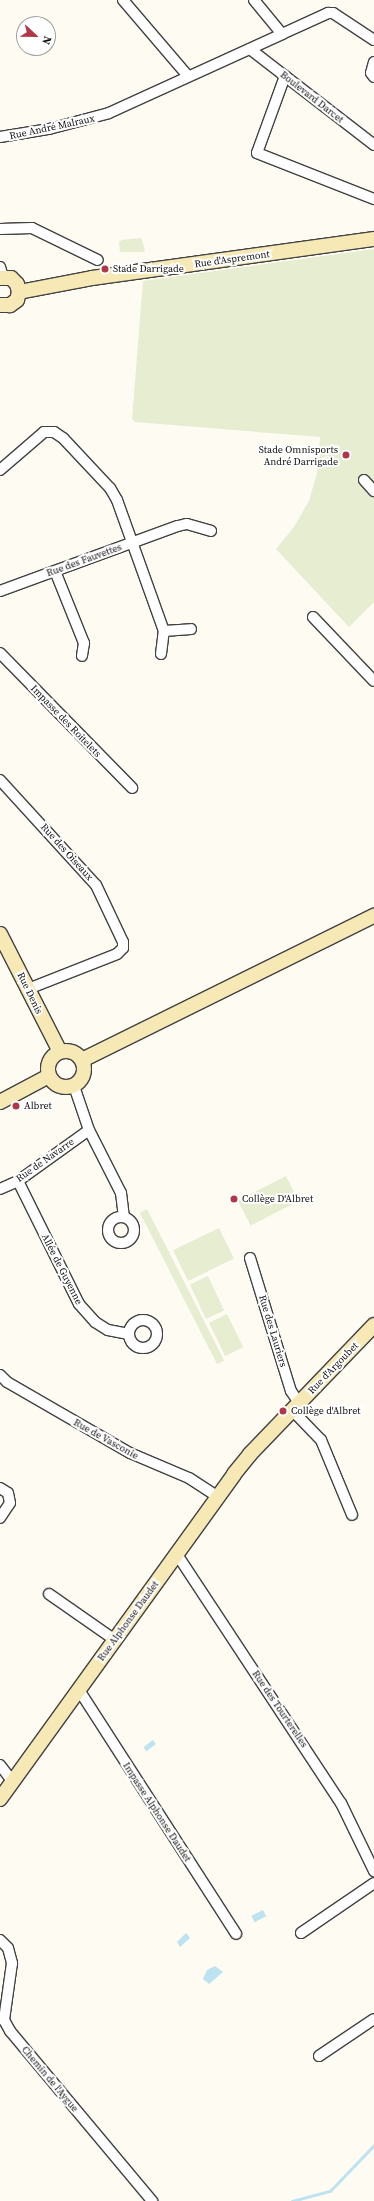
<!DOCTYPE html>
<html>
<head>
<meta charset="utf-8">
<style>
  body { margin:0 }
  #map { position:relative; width:374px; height:2201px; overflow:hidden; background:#fefbf3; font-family:"Source Serif 4",serif }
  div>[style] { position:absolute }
  .pitch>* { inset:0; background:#e6edd0; transform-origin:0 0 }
  .water>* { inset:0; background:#bde2f0; transform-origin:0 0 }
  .stream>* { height:3px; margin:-1.5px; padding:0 1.5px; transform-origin:1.5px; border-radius:1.5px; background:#bde2f0 }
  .roads { filter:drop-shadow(1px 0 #424242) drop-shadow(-1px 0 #424242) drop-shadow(0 1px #424242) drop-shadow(0 -1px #424242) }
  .street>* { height:10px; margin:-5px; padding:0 5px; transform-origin:5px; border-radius:5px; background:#fff }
  .street>.ring { margin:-5px; padding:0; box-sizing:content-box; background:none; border:10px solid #fff; border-radius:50% }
  .secondary>* { height:14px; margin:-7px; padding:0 7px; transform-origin:7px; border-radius:7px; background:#f7e9b5 }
  .secondary>.ring { margin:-7px; padding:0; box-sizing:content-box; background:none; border:14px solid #f7e9b5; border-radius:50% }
  .dots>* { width:11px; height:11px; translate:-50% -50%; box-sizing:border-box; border:2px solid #fff; border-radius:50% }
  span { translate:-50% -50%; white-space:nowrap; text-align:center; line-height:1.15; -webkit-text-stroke:4px #fff; paint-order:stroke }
  .street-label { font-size:10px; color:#0f0f0f }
  .poi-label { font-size:10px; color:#0f0f0f }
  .left { translate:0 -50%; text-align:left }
  .right { translate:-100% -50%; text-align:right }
  .north { position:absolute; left:16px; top:16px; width:40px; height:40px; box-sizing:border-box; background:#fff; border:1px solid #9f9f9f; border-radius:50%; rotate:112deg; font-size:11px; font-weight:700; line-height:16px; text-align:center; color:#0f0f0f }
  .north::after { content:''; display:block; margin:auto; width:14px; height:18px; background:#b13647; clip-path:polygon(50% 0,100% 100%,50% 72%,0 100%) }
</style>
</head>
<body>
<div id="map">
  <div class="pitch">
    <div style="clip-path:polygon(141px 238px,145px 250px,143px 252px,120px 252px,119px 242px,122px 240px)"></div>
    <div style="clip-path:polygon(374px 249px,374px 602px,349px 627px,276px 549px,294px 527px,309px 501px,317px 473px,320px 437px,135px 422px,132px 419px,143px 281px)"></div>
    <div style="left:286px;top:1176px;width:28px;height:54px;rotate:63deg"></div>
    <div style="left:147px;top:1209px;width:170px;height:8px;rotate:63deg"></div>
    <div style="left:219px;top:1228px;width:34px;height:51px;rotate:64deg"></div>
    <div style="left:208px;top:1276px;width:38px;height:20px;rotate:65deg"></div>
    <div style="left:227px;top:1314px;width:37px;height:20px;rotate:64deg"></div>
  </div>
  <div class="water">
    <div style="left:153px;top:1740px;width:5px;height:12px;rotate:53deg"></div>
    <div style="left:263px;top:1910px;width:7px;height:13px;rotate:63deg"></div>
    <div style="clip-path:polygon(186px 1933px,190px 1938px,180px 1947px,177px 1942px)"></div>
    <div style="clip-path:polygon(215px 1966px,223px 1972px,209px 1984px,203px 1979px,207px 1970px)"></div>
  </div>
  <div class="stream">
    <div style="left:292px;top:2201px;width:39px;rotate:-15deg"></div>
    <div style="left:330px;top:2191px;width:64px;rotate:-46.3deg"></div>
  </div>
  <div class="roads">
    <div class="street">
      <div style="left:123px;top:0;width:100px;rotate:49.5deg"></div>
      <div style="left:254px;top:0;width:44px;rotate:50.5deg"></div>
      <div style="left:282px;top:34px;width:51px;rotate:-24.5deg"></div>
      <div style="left:328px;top:13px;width:5px"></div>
      <div style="left:333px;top:13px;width:49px;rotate:33.4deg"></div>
      <div style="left:250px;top:49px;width:157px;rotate:37.7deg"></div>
      <div style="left:374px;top:62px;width:11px;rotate:105deg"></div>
      <div style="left:371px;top:73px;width:5px;rotate:53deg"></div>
      <div style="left:285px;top:76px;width:82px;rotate:110deg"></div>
      <div style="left:257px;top:153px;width:126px;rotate:21.5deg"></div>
      <div style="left:0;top:137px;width:50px;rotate:-9.3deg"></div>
      <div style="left:49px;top:129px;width:62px;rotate:-14.9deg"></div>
      <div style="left:109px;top:113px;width:190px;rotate:-24.5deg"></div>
      <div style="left:0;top:229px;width:32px;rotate:-2deg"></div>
      <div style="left:32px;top:228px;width:73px;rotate:25.9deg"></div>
      <div style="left:0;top:267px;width:10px;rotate:73deg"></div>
      <div style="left:0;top:470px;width:58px;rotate:-40.8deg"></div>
      <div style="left:44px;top:432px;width:10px"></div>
      <div style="left:54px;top:432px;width:11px;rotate:34deg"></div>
      <div style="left:63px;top:438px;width:69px;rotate:46.8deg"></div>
      <div style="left:110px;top:488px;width:14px;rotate:60deg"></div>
      <div style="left:117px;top:500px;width:139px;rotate:70.3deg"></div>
      <div style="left:164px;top:631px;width:27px;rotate:-4deg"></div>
      <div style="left:364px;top:480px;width:15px;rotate:48deg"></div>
      <div style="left:55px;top:571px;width:78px;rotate:68.1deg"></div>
      <div style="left:84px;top:643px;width:13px;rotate:99deg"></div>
      <div style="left:0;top:591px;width:189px;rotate:-20.1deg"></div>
      <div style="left:178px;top:526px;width:9px;rotate:-13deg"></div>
      <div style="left:187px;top:524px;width:25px;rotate:16deg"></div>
      <div style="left:313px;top:617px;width:88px;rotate:46.4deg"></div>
      <div style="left:0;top:653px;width:189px;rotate:45.6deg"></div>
      <div style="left:161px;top:654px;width:23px;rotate:-83deg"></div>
      <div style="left:0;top:780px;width:142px;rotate:47.6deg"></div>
      <div style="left:96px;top:885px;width:63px;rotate:64.7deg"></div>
      <div style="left:123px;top:942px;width:6px;rotate:90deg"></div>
      <div style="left:123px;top:948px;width:8px;rotate:135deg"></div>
      <div style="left:117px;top:954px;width:96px;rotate:158.5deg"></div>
      <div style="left:74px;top:1086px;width:46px;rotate:71.2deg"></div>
      <div style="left:89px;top:1130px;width:71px;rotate:63.1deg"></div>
      <div style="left:121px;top:1193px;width:23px;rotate:83deg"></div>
      <div style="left:18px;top:1181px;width:137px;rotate:63.6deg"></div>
      <div style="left:79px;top:1304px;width:24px;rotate:48deg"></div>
      <div style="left:95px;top:1322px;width:15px;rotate:32deg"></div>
      <div style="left:108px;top:1330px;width:21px;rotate:11deg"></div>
      <div style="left:0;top:1189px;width:20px;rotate:-24deg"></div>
      <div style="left:18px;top:1181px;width:87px;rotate:-35.7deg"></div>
      <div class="ring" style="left:108px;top:1217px;width:16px;height:16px"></div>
      <div style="left:250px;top:1258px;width:139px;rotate:72.9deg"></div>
      <div style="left:291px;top:1391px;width:14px;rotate:56deg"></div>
      <div class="ring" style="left:129px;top:1320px;width:18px;height:18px"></div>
      <div style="left:0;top:1375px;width:10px;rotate:45deg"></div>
      <div style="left:7px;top:1382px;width:142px;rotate:30deg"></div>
      <div style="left:130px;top:1453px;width:64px;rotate:23deg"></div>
      <div style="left:189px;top:1478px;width:33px;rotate:33deg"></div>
      <div style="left:292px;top:1410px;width:42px;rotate:46deg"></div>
      <div style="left:321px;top:1440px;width:81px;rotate:67.5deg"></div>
      <div style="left:0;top:1488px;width:9px;rotate:32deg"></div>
      <div style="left:8px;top:1493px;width:10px;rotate:79deg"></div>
      <div style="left:10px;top:1503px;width:18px;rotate:124deg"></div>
      <div style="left:176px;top:1553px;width:300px;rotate:56.6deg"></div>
      <div style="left:341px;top:1803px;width:76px;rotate:64.1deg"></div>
      <div style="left:49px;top:1594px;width:80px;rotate:34.9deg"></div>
      <div style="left:79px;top:1690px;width:290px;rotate:57.2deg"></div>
      <div style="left:0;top:1765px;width:21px;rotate:53deg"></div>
      <div style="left:301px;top:1933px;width:88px;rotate:-34.4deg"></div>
      <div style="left:0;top:1940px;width:11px;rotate:45deg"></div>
      <div style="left:8px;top:1948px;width:16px;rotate:75deg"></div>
      <div style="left:12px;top:1963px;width:58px;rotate:98deg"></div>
      <div style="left:4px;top:2020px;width:13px;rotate:61deg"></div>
      <div style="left:10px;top:2031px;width:222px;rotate:50.1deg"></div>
      <div style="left:319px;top:2056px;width:66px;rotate:-33.9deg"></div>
    </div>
    <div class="secondary">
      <div style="left:0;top:278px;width:11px"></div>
      <div style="left:11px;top:278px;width:8px;rotate:45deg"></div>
      <div style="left:17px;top:284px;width:8px;rotate:76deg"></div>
      <div style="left:19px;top:292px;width:8px;rotate:104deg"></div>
      <div style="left:17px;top:300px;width:9px;rotate:144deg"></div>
      <div style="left:10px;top:305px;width:10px;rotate:180deg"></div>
      <div style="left:19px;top:292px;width:74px;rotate:-10.9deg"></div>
      <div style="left:92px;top:278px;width:285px;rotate:-7.9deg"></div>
      <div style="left:0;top:934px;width:132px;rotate:63deg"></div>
      <div class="ring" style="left:48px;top:1051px;width:22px;height:22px"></div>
      <div style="left:82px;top:1060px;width:326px;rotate:-26.3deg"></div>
      <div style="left:0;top:1102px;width:55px;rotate:-28deg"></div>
      <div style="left:0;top:1799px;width:400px;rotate:-54.2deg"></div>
      <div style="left:234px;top:1474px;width:26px;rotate:-51deg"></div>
      <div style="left:250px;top:1454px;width:179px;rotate:-46.1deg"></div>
    </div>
  </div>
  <div class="dots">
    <div style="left:105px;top:269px;background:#b13647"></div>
    <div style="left:346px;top:455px;background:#b13647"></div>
    <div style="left:16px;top:1106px;background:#b13647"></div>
    <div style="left:234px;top:1199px;background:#b13647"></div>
    <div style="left:283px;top:1411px;background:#b13647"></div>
  </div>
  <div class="street-label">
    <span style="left:312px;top:97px;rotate:38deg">Boulevard Darcet</span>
    <span style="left:52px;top:127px;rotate:-12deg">Rue André Malraux</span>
    <span style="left:232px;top:259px;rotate:-8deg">Rue d'Aspremont</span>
    <span style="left:84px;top:560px;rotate:-20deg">Rue des Fauvettes</span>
    <span style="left:66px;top:721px;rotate:46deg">Impasse des Roitelets</span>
    <span style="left:67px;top:852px;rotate:48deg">Rue des Oiseaux</span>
    <span style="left:30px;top:993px;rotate:64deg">Rue Denis</span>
    <span style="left:45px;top:1160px;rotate:-35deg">Rue de Navarre</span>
    <span style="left:62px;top:1269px;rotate:63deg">Allée de Guyenne</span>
    <span style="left:273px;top:1331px;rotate:73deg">Rue des Lauriers</span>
    <span style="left:333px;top:1368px;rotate:-46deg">Rue d'Argoubet</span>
    <span style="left:106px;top:1439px;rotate:29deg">Rue de Vasconie</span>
    <span style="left:128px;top:1621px;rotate:-54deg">Rue Alphonse Daudet</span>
    <span style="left:280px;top:1709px;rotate:56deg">Rue des Tourterelles</span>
    <span style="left:157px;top:1812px;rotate:57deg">Impasse Alphonse Daudet</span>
    <span style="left:50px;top:2079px;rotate:50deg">Chemin de l'Aygue</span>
  </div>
  <div class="poi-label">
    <span class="left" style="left:113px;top:269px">Stade Darrigade</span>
    <span class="right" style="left:338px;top:455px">Stade Omnisports<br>André Darrigade</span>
    <span class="left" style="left:24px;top:1106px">Albret</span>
    <span class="left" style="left:242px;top:1199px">Collège D'Albret</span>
    <span class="left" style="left:291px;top:1411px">Collège d'Albret</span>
  </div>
  <div class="north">N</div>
</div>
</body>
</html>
